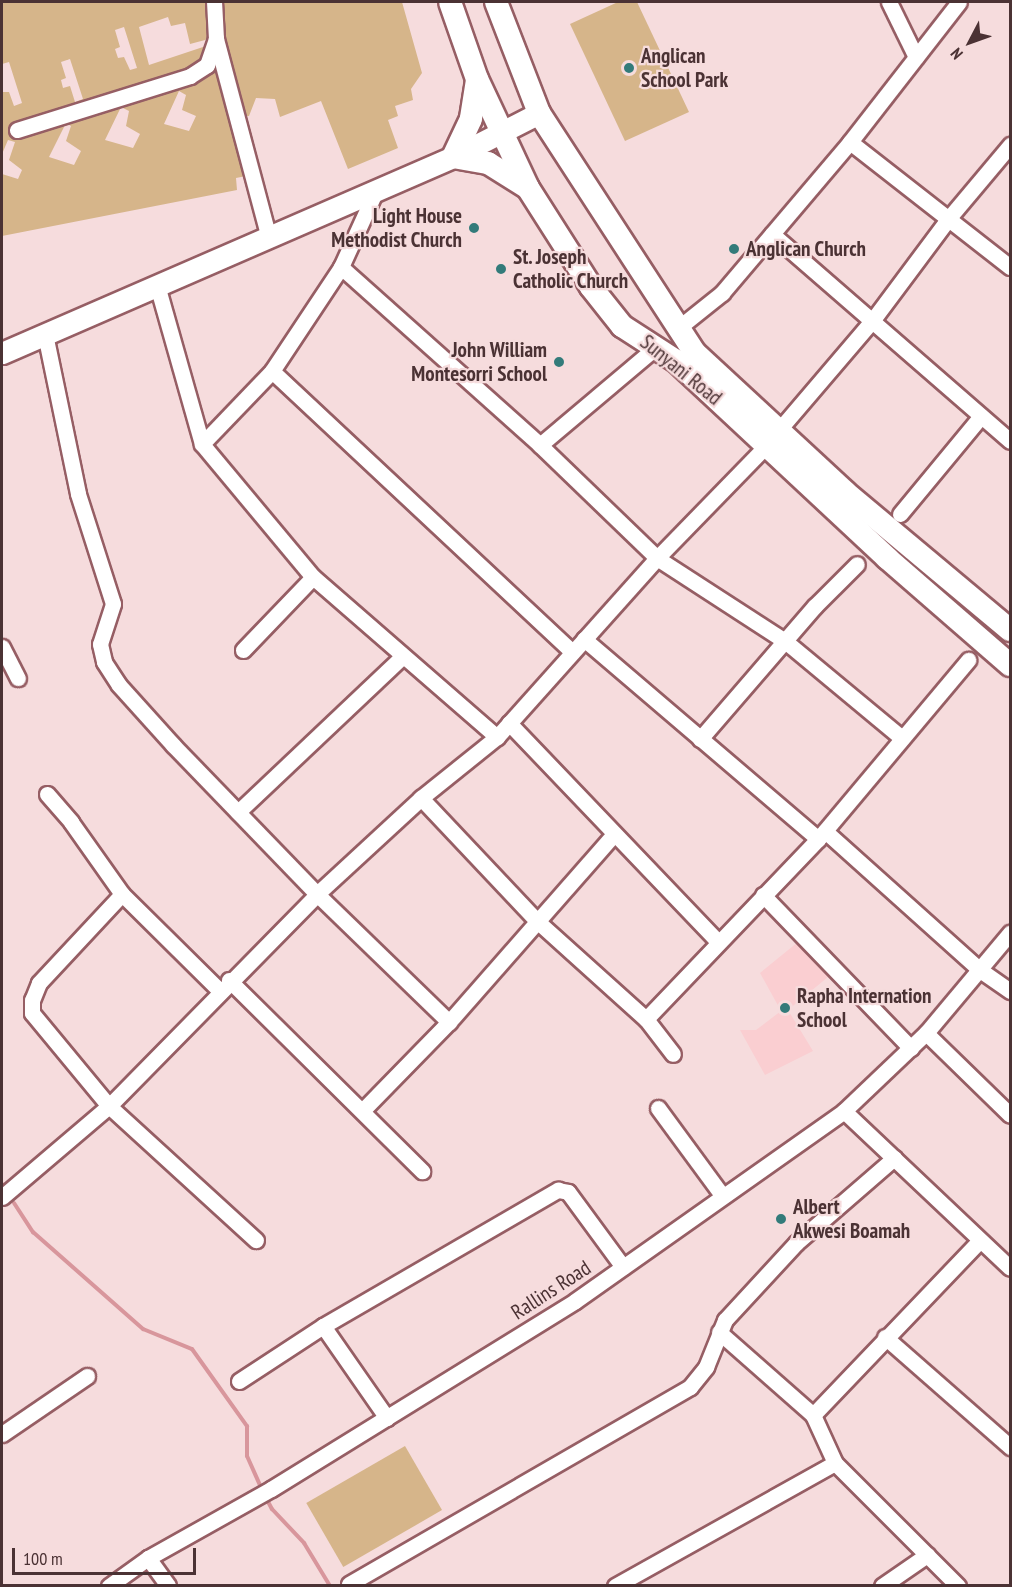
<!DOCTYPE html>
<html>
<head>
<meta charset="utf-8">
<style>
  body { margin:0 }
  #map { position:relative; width:1012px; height:1587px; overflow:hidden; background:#f6dcdd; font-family:"PT Sans Narrow",sans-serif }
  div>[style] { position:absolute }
  .built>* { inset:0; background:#faced1 }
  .green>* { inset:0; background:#d6b58a; transform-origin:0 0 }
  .stream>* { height:4px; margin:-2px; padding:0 2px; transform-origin:2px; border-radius:2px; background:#d8969c }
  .roads { filter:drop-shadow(2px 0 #965e64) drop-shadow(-2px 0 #965e64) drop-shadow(0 2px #965e64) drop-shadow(0 -2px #965e64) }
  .street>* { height:15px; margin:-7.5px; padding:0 7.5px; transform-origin:7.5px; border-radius:7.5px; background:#fff }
  .secondary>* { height:21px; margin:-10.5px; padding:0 10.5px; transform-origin:10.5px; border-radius:10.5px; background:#fff }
  .primary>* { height:22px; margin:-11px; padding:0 11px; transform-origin:11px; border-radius:11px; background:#fff }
  .dots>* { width:16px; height:16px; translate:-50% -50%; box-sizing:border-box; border:3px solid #f6dcdd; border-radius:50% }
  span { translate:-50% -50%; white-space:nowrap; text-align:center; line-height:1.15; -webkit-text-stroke:4.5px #f6dcdd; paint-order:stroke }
  .poi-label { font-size:21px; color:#4b3234; font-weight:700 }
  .left { translate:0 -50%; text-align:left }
  .right { translate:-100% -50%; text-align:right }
  .street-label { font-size:21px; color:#4b3234 }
  .frame { position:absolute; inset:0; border:3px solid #4b3234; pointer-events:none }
  .north { position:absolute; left:940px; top:12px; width:60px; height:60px; -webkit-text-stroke:4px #f6dcdd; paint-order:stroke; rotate:229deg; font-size:16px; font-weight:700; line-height:24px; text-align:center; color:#4b3234 }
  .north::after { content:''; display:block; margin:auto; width:21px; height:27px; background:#4b3234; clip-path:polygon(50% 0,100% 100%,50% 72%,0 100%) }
  .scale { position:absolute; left:12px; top:1548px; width:184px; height:27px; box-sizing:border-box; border:3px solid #4b3234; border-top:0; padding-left:8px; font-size:18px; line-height:21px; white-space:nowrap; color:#4b3234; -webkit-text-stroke:4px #f6dcdd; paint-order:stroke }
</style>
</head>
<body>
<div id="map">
  <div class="built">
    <div style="clip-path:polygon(798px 942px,828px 977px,788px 1010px,813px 1051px,765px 1075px,740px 1030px,756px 1030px,781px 1011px,760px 973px)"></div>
  </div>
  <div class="green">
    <div style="clip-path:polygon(evenodd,2px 2px,207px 2px,209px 37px,205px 40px,190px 44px,185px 23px,171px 26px,168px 17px,139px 27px,149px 65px,206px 46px,217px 55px,246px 176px,236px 178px,237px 190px,2px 236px,2px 174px,18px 179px,22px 170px,9px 160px,15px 142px,8px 140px,2px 154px,2px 92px,9px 92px,14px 106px,22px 103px,9px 62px,2px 64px,2px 2px,124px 27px,137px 68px,130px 70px,124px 57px,118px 58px,115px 49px,120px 47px,115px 30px,124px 27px,2px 2px,70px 59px,83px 99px,75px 102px,70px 86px,63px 88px,61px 80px,66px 78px,61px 62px,70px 59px,2px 2px,179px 91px,186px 95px,182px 110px,196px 116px,189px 131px,164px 124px,179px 91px,2px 2px,121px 107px,129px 111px,126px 126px,140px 134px,133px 148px,105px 140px,121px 107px,2px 2px,66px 123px,71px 126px,66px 141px,81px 151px,74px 165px,49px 157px,66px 123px)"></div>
    <div style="clip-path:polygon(220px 2px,402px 2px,422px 73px,411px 89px,413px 100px,395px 106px,398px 116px,388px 120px,398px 148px,348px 169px,321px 101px,280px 117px,275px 99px,256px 98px,249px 116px,239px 117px)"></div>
    <div style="clip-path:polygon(618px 2px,637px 2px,689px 112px,625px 141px,570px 24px)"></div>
    <div style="left:405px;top:1446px;width:74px;height:114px;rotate:60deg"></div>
  </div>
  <div class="stream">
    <div style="left:2px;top:1184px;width:1px;rotate:90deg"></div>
    <div style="left:14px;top:1203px;width:35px;rotate:57deg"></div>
    <div style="left:33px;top:1232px;width:147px;rotate:41.4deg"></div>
    <div style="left:143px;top:1329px;width:53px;rotate:22.2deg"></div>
    <div style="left:192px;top:1349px;width:95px;rotate:54.5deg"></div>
    <div style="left:247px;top:1426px;width:30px;rotate:90deg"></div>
    <div style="left:247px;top:1456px;width:36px;rotate:66deg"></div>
    <div style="left:265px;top:1496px;width:15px;rotate:62deg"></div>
    <div style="left:272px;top:1509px;width:47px;rotate:46.7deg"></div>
    <div style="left:304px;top:1543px;width:50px;rotate:58.8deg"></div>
  </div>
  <div class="roads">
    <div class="street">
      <div style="left:889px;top:2px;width:61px;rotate:63.9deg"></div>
      <div style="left:216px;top:39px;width:206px;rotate:75.1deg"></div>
      <div style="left:17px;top:130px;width:181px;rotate:-17.3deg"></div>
      <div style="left:190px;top:76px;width:20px;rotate:-33deg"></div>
      <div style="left:207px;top:65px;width:28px;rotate:-71deg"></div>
      <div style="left:216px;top:39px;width:37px;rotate:-93deg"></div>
      <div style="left:850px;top:142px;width:203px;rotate:38deg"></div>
      <div style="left:772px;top:234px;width:315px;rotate:41deg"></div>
      <div style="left:341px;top:267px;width:267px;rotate:41.8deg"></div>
      <div style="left:540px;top:445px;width:163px;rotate:44deg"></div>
      <div style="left:657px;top:558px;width:153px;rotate:33deg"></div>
      <div style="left:785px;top:641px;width:152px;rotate:39.7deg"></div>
      <div style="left:157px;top:285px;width:165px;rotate:74.2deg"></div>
      <div style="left:202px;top:444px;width:173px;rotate:50.2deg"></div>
      <div style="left:313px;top:577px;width:244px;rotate:41deg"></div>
      <div style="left:677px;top:329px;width:58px;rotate:-38.7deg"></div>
      <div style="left:722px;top:293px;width:198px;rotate:-49.7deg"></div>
      <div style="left:850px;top:142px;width:177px;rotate:-52.1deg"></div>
      <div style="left:45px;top:334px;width:163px;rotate:78.3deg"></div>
      <div style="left:78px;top:494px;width:115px;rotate:72.3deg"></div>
      <div style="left:113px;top:604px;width:42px;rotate:108deg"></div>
      <div style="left:100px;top:644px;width:18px;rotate:77deg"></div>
      <div style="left:104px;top:662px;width:27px;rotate:57deg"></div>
      <div style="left:119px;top:685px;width:81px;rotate:48deg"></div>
      <div style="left:173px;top:745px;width:207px;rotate:46deg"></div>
      <div style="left:317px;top:894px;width:184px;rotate:44.1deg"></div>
      <div style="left:272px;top:371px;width:411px;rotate:43.1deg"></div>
      <div style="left:778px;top:431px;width:145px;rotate:-49.5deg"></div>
      <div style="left:872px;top:321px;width:127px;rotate:-53.3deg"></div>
      <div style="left:948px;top:219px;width:97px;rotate:-50deg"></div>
      <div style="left:202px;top:444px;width:101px;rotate:-46.2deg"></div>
      <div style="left:272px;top:371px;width:125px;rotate:-56.4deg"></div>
      <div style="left:341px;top:267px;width:87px;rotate:-65.5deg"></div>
      <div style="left:540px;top:445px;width:153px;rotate:-40.2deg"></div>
      <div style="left:900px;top:514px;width:127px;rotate:-50.4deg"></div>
      <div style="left:584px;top:639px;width:308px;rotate:40.5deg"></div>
      <div style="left:2px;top:647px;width:35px;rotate:63deg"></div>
      <div style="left:243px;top:650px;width:101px;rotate:-46.2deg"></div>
      <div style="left:509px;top:723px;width:301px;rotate:46.3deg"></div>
      <div style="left:700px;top:739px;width:176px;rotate:-49.2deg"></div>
      <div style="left:815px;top:606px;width:59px;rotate:-45deg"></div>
      <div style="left:47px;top:794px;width:37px;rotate:49deg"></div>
      <div style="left:71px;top:822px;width:88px;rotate:54.7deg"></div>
      <div style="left:122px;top:894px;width:136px;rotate:44.7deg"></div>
      <div style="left:421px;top:798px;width:169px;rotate:46.7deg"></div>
      <div style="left:537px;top:921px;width:147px;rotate:42deg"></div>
      <div style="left:646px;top:1019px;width:44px;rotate:52.4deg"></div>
      <div style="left:238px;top:812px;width:226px;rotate:-43.4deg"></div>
      <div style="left:825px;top:831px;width:208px;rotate:41.9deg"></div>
      <div style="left:980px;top:970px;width:37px;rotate:35deg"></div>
      <div style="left:122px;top:894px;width:122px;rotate:133deg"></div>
      <div style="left:39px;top:983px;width:18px;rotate:112deg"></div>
      <div style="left:32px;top:1000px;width:13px;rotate:90deg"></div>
      <div style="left:32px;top:1013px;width:121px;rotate:50.4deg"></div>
      <div style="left:109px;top:1106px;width:199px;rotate:42.4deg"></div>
      <div style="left:763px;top:895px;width:213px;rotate:46deg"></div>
      <div style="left:229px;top:980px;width:272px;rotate:44.7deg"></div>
      <div style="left:646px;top:1019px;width:249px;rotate:-46.3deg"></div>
      <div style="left:818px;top:839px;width:234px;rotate:-50deg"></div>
      <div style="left:926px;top:1033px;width:117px;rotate:44.3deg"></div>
      <div style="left:658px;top:1108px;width:108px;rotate:53.7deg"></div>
      <div style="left:362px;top:1111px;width:124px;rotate:-45.7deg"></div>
      <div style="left:449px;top:1022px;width:250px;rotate:-48.7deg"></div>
      <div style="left:844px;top:1111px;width:228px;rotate:43.4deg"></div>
      <div style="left:2px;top:1197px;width:140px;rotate:-40.4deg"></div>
      <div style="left:109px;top:1106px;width:297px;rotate:-45.5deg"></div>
      <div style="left:317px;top:894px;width:142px;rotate:-42.7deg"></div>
      <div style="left:421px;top:798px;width:97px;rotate:-38.8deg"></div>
      <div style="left:497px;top:737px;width:240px;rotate:-48.2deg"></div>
      <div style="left:657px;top:558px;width:159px;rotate:-45.8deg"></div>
      <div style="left:323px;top:1326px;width:112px;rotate:55.2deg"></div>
      <div style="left:719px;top:1332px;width:125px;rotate:41.4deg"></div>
      <div style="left:885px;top:1337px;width:167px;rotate:41.3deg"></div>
      <div style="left:239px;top:1381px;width:100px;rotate:-33.2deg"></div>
      <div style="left:323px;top:1326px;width:272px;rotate:-30.1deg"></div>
      <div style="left:558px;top:1190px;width:10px;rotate:11deg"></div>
      <div style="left:568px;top:1192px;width:93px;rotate:53.7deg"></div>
      <div style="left:2px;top:1434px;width:103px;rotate:-34.3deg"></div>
      <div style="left:148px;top:1558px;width:34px;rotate:54deg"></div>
      <div style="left:349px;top:1584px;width:394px;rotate:-30deg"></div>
      <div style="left:690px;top:1387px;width:26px;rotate:-51deg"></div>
      <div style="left:706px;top:1367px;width:51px;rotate:-68deg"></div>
      <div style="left:725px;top:1320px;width:105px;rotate:-47.3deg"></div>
      <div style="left:796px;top:1243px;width:130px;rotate:-40.9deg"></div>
      <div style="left:109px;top:1586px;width:48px;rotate:-35.7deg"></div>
      <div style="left:148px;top:1558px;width:141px;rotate:-29.3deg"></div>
      <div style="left:271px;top:1489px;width:357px;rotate:-31.7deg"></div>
      <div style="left:575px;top:1301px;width:329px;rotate:-35.2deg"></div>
      <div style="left:844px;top:1111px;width:113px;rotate:-43.6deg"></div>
      <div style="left:926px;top:1033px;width:131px;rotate:-50deg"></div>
      <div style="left:615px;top:1586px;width:252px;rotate:-29.2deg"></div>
      <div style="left:882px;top:1586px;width:55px;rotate:-34.6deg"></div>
      <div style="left:958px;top:1586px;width:174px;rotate:-135deg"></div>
      <div style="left:835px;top:1463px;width:53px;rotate:-114.6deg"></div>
      <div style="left:813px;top:1415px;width:240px;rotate:-46.3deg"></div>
    </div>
    <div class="secondary">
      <div style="left:2px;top:353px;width:492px;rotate:-23.5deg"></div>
      <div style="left:453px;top:157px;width:97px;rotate:-27.1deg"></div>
    </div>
    <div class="primary">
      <div style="left:450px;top:2px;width:82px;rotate:70.7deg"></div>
      <div style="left:477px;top:79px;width:120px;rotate:64.9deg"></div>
      <div style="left:528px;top:188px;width:117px;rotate:57.5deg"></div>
      <div style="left:591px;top:287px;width:50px;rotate:51.5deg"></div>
      <div style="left:622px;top:326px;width:64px;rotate:32.9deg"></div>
      <div style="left:676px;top:361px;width:289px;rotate:43deg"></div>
      <div style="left:887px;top:558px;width:163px;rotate:41deg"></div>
      <div style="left:496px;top:2px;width:119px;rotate:68.8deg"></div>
      <div style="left:539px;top:113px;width:285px;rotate:57deg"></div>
      <div style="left:694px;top:352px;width:206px;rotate:42.8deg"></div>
      <div style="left:845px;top:492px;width:215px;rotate:39.9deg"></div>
      <div style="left:477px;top:80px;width:39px;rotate:99deg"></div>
      <div style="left:471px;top:119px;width:42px;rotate:115.3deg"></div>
      <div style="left:453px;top:157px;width:36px;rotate:10deg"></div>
      <div style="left:488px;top:163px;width:47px;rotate:32deg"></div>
    </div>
  </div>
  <div class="dots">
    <div style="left:629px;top:68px;background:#337b7a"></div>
    <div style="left:474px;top:228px;background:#337b7a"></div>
    <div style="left:734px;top:249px;background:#337b7a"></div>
    <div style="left:501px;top:269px;background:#337b7a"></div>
    <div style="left:559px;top:362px;background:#337b7a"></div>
    <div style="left:785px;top:1008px;background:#337b7a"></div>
    <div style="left:781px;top:1219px;background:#337b7a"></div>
  </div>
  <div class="poi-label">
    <span class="left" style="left:641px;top:68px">Anglican<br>School Park</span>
    <span class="right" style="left:462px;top:228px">Light House<br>Methodist Church</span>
    <span class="left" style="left:746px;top:249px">Anglican Church</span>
    <span class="left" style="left:513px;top:269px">St. Joseph<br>Catholic Church</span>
    <span class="right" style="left:547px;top:362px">John William<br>Montesorri School</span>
    <span class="left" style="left:797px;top:1008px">Rapha Internation<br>School</span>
    <span class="left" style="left:793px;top:1219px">Albert<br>Akwesi Boamah</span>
  </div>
  <div class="street-label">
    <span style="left:681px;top:370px;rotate:39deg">Sunyani Road</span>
    <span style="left:551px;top:1290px;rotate:-33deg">Rallins Road</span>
  </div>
  <div class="frame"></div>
  <div class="north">N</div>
  <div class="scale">100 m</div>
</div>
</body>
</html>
